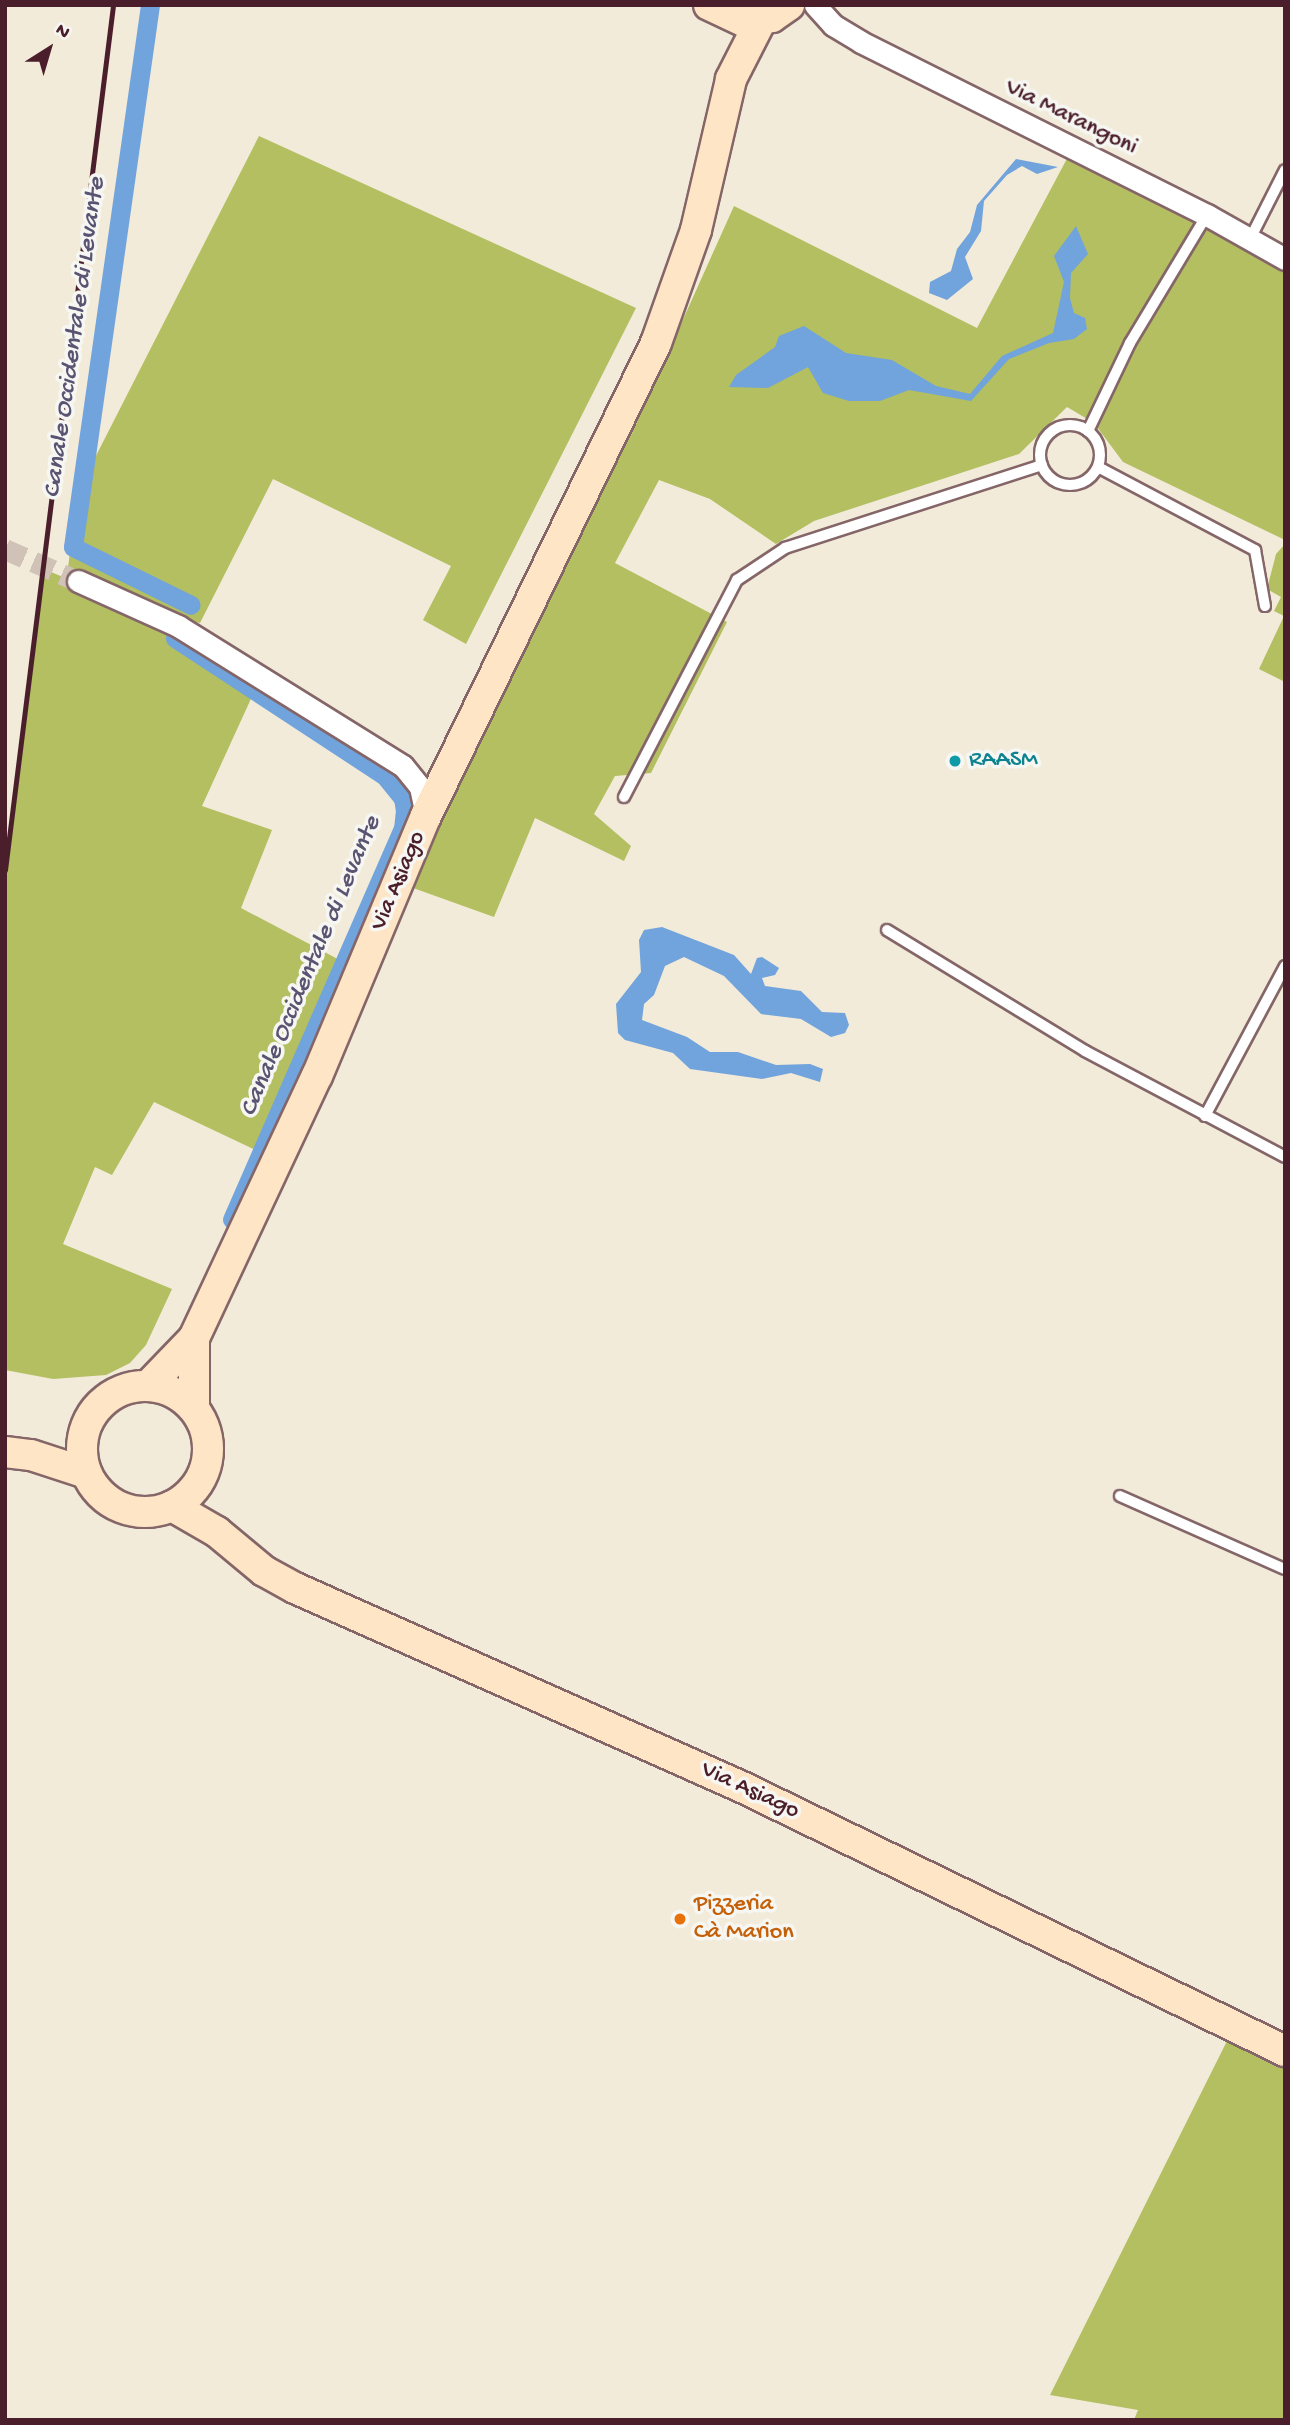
<!DOCTYPE html>
<html>
<head>
<meta charset="utf-8">
<style>
  body { margin:0 }
  #map { position:relative; width:1290px; height:2425px; overflow:hidden; background:#f2ebd9; font-family:"Gochi Hand",sans-serif }
  div>[style] { position:absolute }
  .green>* { inset:0; background:#b3bf61 }
  .water>* { inset:0; background:#71a3dc }
  .canal>* { height:19px; margin:-9.5px; padding:0 9.5px; transform-origin:9.5px; border-radius:9.5px; background:#71a3dc }
  .street-tunnel>* { height:21px; margin-top:-10.5px; transform-origin:0; background:repeating-linear-gradient(90deg,#d0c2b6 0 21px,transparent 0 31px) }
  .roads { filter:drop-shadow(2px 0 #856668) drop-shadow(-2px 0 #856668) drop-shadow(0 2px #856668) drop-shadow(0 -2px #856668) }
  .lane>* { height:10px; margin:-5px; padding:0 5px; transform-origin:5px; border-radius:5px; background:#fff }
  .lane>.ring { margin:-5px; padding:0; box-sizing:content-box; background:none; border:10px solid #fff; border-radius:50% }
  .street>* { height:21px; margin:-10.5px; padding:0 10.5px; transform-origin:10.5px; border-radius:10.5px; background:#fff }
  .secondary>* { height:30px; margin:-15px; padding:0 15px; transform-origin:15px; border-radius:15px; background:#fee5c5 }
  .secondary>.ring { margin:-15px; padding:0; box-sizing:content-box; background:none; border:30px solid #fee5c5; border-radius:50% }
  .rail>* { height:5px; margin:-2.5px; padding:0 2.5px; transform-origin:2.5px; border-radius:2.5px; background:#4a1f2b }
  .dots>* { width:19px; height:19px; translate:-50% -50%; box-sizing:border-box; border:4px solid #f6f6f2; border-radius:50% }
  span { translate:-50% -50%; white-space:nowrap; text-align:center; line-height:1.15; -webkit-text-stroke:7px #f6f6f2; paint-order:stroke }
  .street-label { font-size:24px; color:#4a1f2b }
  .culture-label { font-size:24px; color:#0d838f }
  .left { translate:0 -50%; text-align:left }
  .food-label { font-size:24px; color:#c56008 }
  .water-label { font-size:26px; color:#5a5472; font-style:italic }
  .frame { position:absolute; inset:0; border:7px solid #4a1f2b; pointer-events:none }
  .north { position:absolute; left:14px; top:14px; width:70px; height:70px; -webkit-text-stroke:5px #f6f6f2; paint-order:stroke; rotate:37deg; font-size:19px; font-weight:700; line-height:28px; text-align:center; color:#4a1f2b }
  .north::after { content:''; display:block; margin:auto; width:24px; height:32px; background:#4a1f2b; clip-path:polygon(50% 0,100% 100%,50% 72%,0 100%) }
</style>
</head>
<body>
<div id="map">
  <div class="green">
    <div style="clip-path:polygon(259px 136px,636px 308px,466px 644px,423px 620px,451px 566px,273px 479px,200px 623px,177px 618px,68px 568px,77px 493px)"></div>
    <div style="clip-path:polygon(1070px 153px,1235px 243px,1285px 261px,1285px 540px,1123px 462px,1094px 423px,1067px 407px,1019px 454px,814px 521px,776px 544px,710px 499px,659px 480px,615px 563px,727px 622px,651px 773px,615px 776px,594px 814px,631px 846px,624px 861px,535px 818px,494px 917px,402px 884px,504px 673px,632px 433px,734px 206px,977px 328px)"></div>
    <div style="clip-path:polygon(1285px 544px,1285px 682px,1259px 669px,1284px 616px,1274px 611px,1281px 597px,1267px 589px,1276px 554px)"></div>
    <div style="clip-path:polygon(44px 569px,117px 600px,260px 679px,202px 806px,272px 830px,241px 908px,351px 966px,270px 1157px,154px 1102px,112px 1175px,95px 1167px,63px 1244px,172px 1289px,146px 1345px,130px 1363px,106px 1375px,53px 1379px,5px 1370px,5px 883px)"></div>
    <div style="clip-path:polygon(1234px 2027px,1285px 2052px,1285px 2420px,1134px 2420px,1138px 2410px,1050px 2395px)"></div>
  </div>
  <div class="water">
    <div style="clip-path:polygon(1016px 159px,1058px 167px,1037px 174px,1022px 166px,1007px 175px,984px 201px,981px 231px,965px 257px,973px 279px,947px 300px,929px 293px,930px 282px,951px 271px,957px 249px,970px 232px,977px 205px)"></div>
    <div style="clip-path:polygon(1076px 226px,1088px 254px,1071px 273px,1070px 298px,1074px 313px,1085px 318px,1087px 329px,1074px 339px,1049px 343px,1009px 359px,971px 401px,909px 390px,880px 401px,849px 401px,823px 393px,808px 367px,768px 388px,729px 387px,736px 375px,775px 347px,779px 336px,804px 326px,846px 353px,892px 360px,936px 386px,970px 394px,1002px 356px,1053px 333px,1064px 282px,1054px 256px)"></div>
    <div style="clip-path:polygon(662px 927px,734px 955px,751px 974px,757px 958px,762px 957px,779px 968px,775px 975px,762px 978px,765px 986px,801px 991px,822px 1012px,845px 1013px,849px 1025px,845px 1033px,831px 1037px,801px 1019px,761px 1014px,724px 976px,684px 957px,665px 966px,654px 995px,644px 1004px,642px 1020px,687px 1037px,710px 1052px,738px 1052px,776px 1065px,810px 1064px,823px 1069px,820px 1082px,791px 1073px,762px 1079px,690px 1069px,673px 1053px,625px 1040px,618px 1033px,616px 1004px,641px 972px,639px 940px,644px 930px)"></div>
  </div>
  <div class="canal">
    <div style="left:150px;top:5px;width:547px;rotate:98.09deg"></div>
    <div style="left:73px;top:547px;width:131px;rotate:26.2deg"></div>
    <div style="left:175px;top:638px;width:251px;rotate:33.3deg"></div>
    <div style="left:385px;top:776px;width:28px;rotate:51deg"></div>
    <div style="left:403px;top:798px;width:12px;rotate:81deg"></div>
    <div style="left:405px;top:810px;width:18px;rotate:96deg"></div>
    <div style="left:403px;top:828px;width:427px;rotate:113.6deg"></div>
  </div>
  <div class="street-tunnel">
    <div style="left:5px;top:549px;width:80px;rotate:23.7deg"></div>
  </div>
  <div class="roads">
    <div class="lane">
      <div style="left:1250px;top:239px;width:77px;rotate:-63.1deg"></div>
      <div class="ring" style="left:1040px;top:425px;width:50px;height:50px"></div>
      <div style="left:1088px;top:431px;width:98px;rotate:-64.5deg"></div>
      <div style="left:1130px;top:343px;width:149px;rotate:-59deg"></div>
      <div style="left:1098px;top:467px;width:178px;rotate:27.9deg"></div>
      <div style="left:1255px;top:550px;width:57px;rotate:79.9deg"></div>
      <div style="left:624px;top:797px;width:245px;rotate:-62.5deg"></div>
      <div style="left:737px;top:580px;width:58px;rotate:-33.7deg"></div>
      <div style="left:785px;top:548px;width:270px;rotate:-17.9deg"></div>
      <div style="left:887px;top:930px;width:232px;rotate:31.4deg"></div>
      <div style="left:1085px;top:1051px;width:226px;rotate:27.9deg"></div>
      <div style="left:1205px;top:1116px;width:170px;rotate:-61.9deg"></div>
      <div style="left:1120px;top:1496px;width:180px;rotate:23.9deg"></div>
    </div>
    <div class="street">
      <div style="left:815px;top:5px;width:27px;rotate:48deg"></div>
      <div style="left:833px;top:25px;width:33px;rotate:31deg"></div>
      <div style="left:861px;top:42px;width:387px;rotate:26.6deg"></div>
      <div style="left:1207px;top:215px;width:90px;rotate:29.4deg"></div>
      <div style="left:78px;top:581px;width:110px;rotate:24.2deg"></div>
      <div style="left:178px;top:626px;width:265px;rotate:31.9deg"></div>
      <div style="left:403px;top:766px;width:27px;rotate:51deg"></div>
      <div style="left:420px;top:787px;width:30px;rotate:78deg"></div>
    </div>
    <div class="secondary">
      <div style="left:709px;top:5px;width:38px;rotate:25deg"></div>
      <div style="left:744px;top:21px;width:28px;rotate:-8deg"></div>
      <div style="left:772px;top:17px;width:21px;rotate:-35deg"></div>
      <div style="left:194px;top:1338px;width:70px;rotate:90deg"></div>
      <div style="left:149px;top:1385px;width:65px;rotate:-46.2deg"></div>
      <div style="left:194px;top:1338px;width:289px;rotate:-64.9deg"></div>
      <div style="left:317px;top:1076px;width:282px;rotate:-67.3deg"></div>
      <div style="left:426px;top:816px;width:526px;rotate:-64.07deg"></div>
      <div style="left:656px;top:343px;width:120px;rotate:-70.5deg"></div>
      <div style="left:696px;top:230px;width:155px;rotate:-76.9deg"></div>
      <div style="left:731px;top:79px;width:66px;rotate:-63deg"></div>
      <div class="ring" style="left:82px;top:1386px;width:96px;height:96px"></div>
      <div style="left:5px;top:1452px;width:26px;rotate:7deg"></div>
      <div style="left:31px;top:1455px;width:58px;rotate:18.1deg"></div>
      <div style="left:172px;top:1506px;width:52px;rotate:30deg"></div>
      <div style="left:217px;top:1532px;width:61px;rotate:39.7deg"></div>
      <div style="left:264px;top:1571px;width:35px;rotate:29deg"></div>
      <div style="left:295px;top:1588px;width:492px;rotate:24deg"></div>
      <div style="left:744px;top:1788px;width:602px;rotate:25.93deg"></div>
    </div>
  </div>
  <div class="rail">
    <div style="left:5px;top:870px;width:872px;rotate:-82.88deg"></div>
  </div>
  <div class="dots">
    <div style="left:955px;top:761px;background:#0f9aa8"></div>
    <div style="left:680px;top:1919px;background:#e8710a"></div>
  </div>
  <div class="street-label">
    <span style="left:1071px;top:118px;rotate:26deg">Via Marangoni</span>
    <span style="left:399px;top:881px;rotate:-67deg">Via Asiago</span>
    <span style="left:750px;top:1791px;rotate:25deg">Via Asiago</span>
  </div>
  <div class="culture-label">
    <span class="left" style="left:969px;top:761px">RAASM</span>
  </div>
  <div class="food-label">
    <span class="left" style="left:694px;top:1919px">Pizzeria<br>Cà Marion</span>
  </div>
  <div class="water-label">
    <span style="left:76px;top:338px;rotate:-82deg">Canale Occidentale di Levante</span>
    <span style="left:312px;top:967px;rotate:-67deg">Canale Occidentale di Levante</span>
  </div>
  <div class="frame"></div>
  <div class="north">N</div>
</div>
</body>
</html>
